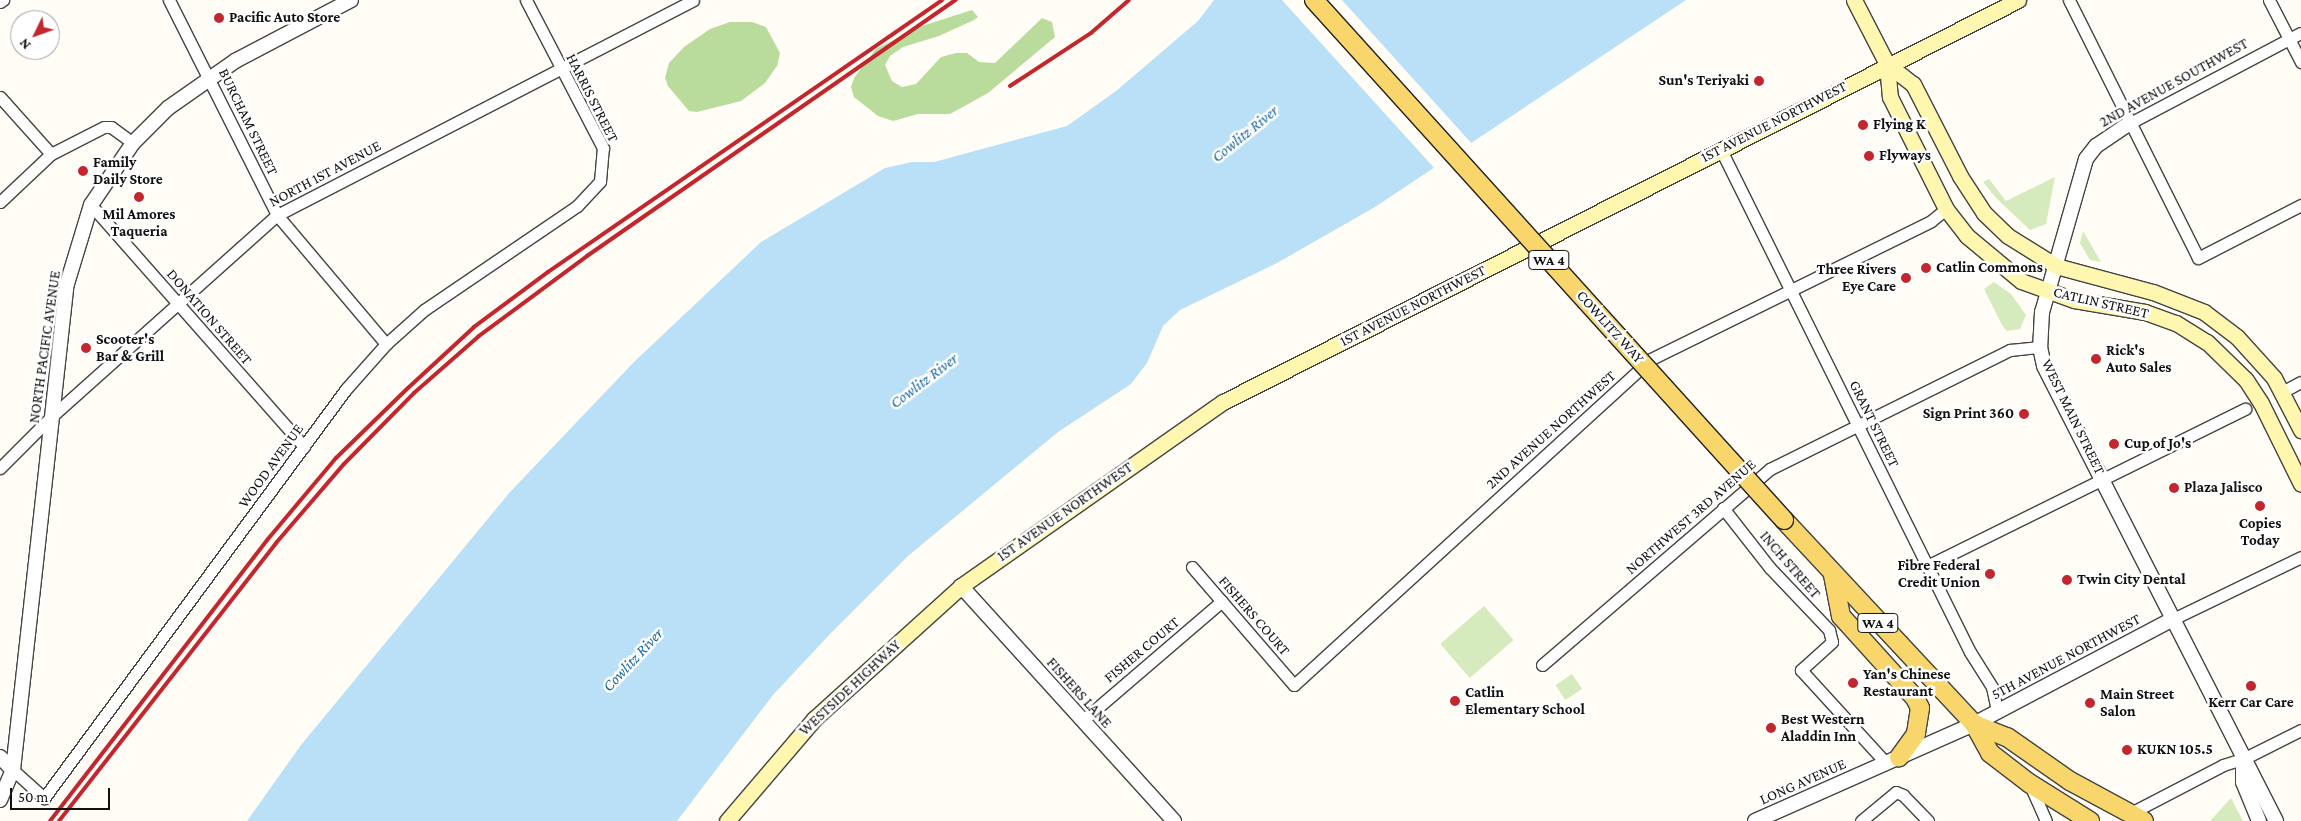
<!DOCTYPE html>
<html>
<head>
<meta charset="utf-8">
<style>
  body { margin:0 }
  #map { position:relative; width:2301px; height:821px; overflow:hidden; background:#fffdf5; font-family:"Crimson Pro",serif }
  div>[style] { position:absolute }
  .green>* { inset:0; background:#d5ebbd; transform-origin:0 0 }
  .forest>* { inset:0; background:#b9dc9c }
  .water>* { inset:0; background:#b9e0f7 }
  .pier>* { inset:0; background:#fffdf5 }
  .roads { filter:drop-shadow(1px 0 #444) drop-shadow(-1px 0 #444) drop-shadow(0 1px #444) drop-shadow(0 -1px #444) }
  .minor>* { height:11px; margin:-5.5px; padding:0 5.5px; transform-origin:5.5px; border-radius:5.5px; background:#fff }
  .tertiary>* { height:14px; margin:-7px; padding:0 7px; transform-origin:7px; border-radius:7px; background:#fff }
  .secondary>* { height:15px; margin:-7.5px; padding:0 7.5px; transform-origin:7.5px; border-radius:7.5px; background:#fff6b0 }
  .primary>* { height:18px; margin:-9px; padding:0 9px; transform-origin:9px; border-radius:9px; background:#f9d66b }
  .rail>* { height:4px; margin:-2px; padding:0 2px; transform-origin:2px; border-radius:2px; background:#c4262e }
  .bridges { filter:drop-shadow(1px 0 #222) drop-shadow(-1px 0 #222) drop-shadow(0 1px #222) drop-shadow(0 -1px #222) }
  .primary-bridge>* { height:18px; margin:-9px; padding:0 9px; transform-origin:9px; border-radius:9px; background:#f9d66b }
  .dots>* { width:14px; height:14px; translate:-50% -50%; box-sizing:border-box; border:2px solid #fff; border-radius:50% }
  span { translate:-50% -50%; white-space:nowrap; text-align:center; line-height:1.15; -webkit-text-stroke:5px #fff; paint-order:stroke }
  .shield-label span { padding:1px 4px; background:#fff; border:1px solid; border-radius:4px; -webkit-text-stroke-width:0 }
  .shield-label { font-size:14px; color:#111; font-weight:700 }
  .poi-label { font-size:15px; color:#111; font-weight:700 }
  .left { translate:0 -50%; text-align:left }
  .right { translate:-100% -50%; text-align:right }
  .street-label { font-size:15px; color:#111 }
  .water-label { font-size:16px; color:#1768a6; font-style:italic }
  .north { position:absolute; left:10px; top:10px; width:50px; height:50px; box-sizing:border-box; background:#fff; border:1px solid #a0a0a0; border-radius:50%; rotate:228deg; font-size:14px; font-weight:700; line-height:20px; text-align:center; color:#111 }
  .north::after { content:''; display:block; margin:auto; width:18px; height:22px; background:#c4262e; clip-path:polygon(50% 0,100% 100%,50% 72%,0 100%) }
  .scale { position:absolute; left:10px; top:788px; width:100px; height:22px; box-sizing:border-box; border:2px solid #111; border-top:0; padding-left:6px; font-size:15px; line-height:18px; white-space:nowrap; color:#111; -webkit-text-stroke:4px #fff; paint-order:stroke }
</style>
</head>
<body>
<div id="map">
  <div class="green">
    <div style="clip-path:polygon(2055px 177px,2046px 224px,2030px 230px,1997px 199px,1983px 182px,1989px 179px,2006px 201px)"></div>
    <div style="clip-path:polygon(2083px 231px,2101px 262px,2090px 260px,2080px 243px)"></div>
    <div style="clip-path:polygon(1994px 282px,2011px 294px,2026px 315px,2020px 329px,2007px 331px,2003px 327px,1984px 289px)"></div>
    <div style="left:1484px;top:606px;width:45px;height:58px;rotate:49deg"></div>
    <div style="left:1572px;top:674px;width:18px;height:20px;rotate:56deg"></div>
    <div style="clip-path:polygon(2231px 798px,2243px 821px,2210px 821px)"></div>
  </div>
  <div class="forest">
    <div style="clip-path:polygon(972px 10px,978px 17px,974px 20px,939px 36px,903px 47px,890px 56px,885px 65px,892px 81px,902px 87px,916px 84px,941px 57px,956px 53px,967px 53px,979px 62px,995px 63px,1042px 18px,1052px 22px,1055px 37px,988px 93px,950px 114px,918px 114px,893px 121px,878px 116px,854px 97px,851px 87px,854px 78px,876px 49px,919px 27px)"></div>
    <div style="clip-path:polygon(730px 22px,752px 22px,766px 27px,780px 53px,777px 66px,765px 83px,741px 101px,697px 112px,689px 111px,668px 86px,665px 78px,669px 63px,684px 47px,710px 29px)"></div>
  </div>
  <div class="water">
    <div style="clip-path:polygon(1214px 0,1686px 0,1375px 207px,1277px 263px,1180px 310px,1163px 326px,1147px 363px,1131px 384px,1058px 432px,908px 556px,831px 633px,773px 695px,677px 821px,247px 821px,301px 745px,510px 492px,634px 362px,761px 242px,885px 168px,912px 162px,934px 162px,1067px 126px,1116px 91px,1198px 21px)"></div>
  </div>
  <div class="pier">
    <div style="clip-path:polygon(1282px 0,1342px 0,1473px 145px,1436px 170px)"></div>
  </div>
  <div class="roads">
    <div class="minor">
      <div style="left:169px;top:0;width:241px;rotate:63.3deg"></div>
      <div style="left:277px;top:215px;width:169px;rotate:49.8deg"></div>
      <div style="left:2069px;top:0;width:288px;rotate:63.4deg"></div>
      <div style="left:2198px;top:258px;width:116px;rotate:-27.2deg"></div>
      <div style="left:2269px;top:0;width:70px;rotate:62.7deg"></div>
      <div style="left:0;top:2px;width:4px;rotate:-34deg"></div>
      <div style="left:0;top:97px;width:76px;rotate:48.2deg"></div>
      <div style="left:2130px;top:123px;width:193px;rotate:-27.8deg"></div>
      <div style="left:1721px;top:150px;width:560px;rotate:63.62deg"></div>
      <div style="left:1970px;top:652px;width:41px;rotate:57.8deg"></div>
      <div style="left:1992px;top:687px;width:25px;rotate:78deg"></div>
      <div style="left:0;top:202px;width:70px;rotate:-43.3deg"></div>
      <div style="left:51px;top:154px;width:59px;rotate:-27deg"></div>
      <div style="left:104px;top:127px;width:7px"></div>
      <div style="left:111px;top:127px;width:27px;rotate:36deg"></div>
      <div style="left:91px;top:205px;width:322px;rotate:48.6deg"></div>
      <div style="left:2282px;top:392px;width:21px;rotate:-28deg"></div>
      <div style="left:0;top:468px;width:72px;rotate:-45deg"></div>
      <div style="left:51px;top:417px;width:303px;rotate:-41.8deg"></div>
      <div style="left:277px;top:215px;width:468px;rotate:-27.3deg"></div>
      <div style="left:1723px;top:508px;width:76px;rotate:51.9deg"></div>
      <div style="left:1770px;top:568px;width:86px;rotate:46.4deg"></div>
      <div style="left:1829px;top:630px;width:12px;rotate:76deg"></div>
      <div style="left:1832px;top:642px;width:42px;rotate:137.9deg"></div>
      <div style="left:1801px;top:670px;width:126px;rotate:47.6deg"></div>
      <div style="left:1927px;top:566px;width:355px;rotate:-26.3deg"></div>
      <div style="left:1192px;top:567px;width:156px;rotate:49.2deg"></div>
      <div style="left:1294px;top:685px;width:483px;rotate:-42.4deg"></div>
      <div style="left:1651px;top:359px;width:312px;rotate:-26.2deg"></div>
      <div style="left:1931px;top:221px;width:19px;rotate:-39deg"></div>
      <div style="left:2173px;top:619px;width:142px;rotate:-25.8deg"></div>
      <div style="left:1542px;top:665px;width:301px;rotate:-40.7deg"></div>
      <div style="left:1770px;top:469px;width:268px;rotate:-26.4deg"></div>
      <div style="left:2010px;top:350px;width:30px;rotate:-6deg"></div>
      <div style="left:1082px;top:721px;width:184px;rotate:-40.6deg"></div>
      <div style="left:13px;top:770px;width:42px;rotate:42.1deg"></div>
      <div style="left:44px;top:798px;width:508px;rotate:-53.56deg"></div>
      <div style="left:346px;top:389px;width:60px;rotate:-48.4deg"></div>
      <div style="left:386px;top:344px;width:51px;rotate:-41.8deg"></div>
      <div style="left:424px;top:310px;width:185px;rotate:-34.2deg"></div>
      <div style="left:577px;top:206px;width:34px;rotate:-47deg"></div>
      <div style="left:600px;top:181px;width:33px;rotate:-85deg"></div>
      <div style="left:603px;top:148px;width:167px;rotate:-117.5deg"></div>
      <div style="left:2030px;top:785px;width:39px;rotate:66deg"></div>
      <div style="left:2129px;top:814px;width:106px;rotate:-27.5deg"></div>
      <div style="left:2223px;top:765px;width:21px;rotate:-17deg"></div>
      <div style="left:2243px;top:759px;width:65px;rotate:-26.6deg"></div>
      <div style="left:1861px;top:821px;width:45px;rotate:-39.6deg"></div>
      <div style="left:1896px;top:792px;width:8px;rotate:23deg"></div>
      <div style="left:1903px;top:795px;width:36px;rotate:46deg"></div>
    </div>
    <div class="tertiary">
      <div style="left:2130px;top:123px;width:41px;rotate:145.9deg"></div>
      <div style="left:2096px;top:146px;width:16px;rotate:128deg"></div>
      <div style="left:2086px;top:159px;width:159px;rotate:106deg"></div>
      <div style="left:2042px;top:312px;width:35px;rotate:93deg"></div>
      <div style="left:2040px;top:347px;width:19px;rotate:78deg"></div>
      <div style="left:2044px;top:366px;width:511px;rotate:62.98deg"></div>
      <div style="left:961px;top:586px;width:317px;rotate:47.8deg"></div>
      <div style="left:0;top:757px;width:18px;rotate:45deg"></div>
      <div style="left:2243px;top:759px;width:23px;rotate:90deg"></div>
      <div style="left:2243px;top:782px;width:42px;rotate:67.7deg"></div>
      <div style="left:0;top:800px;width:33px;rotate:-67deg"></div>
      <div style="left:13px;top:770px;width:489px;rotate:-83.7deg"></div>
      <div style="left:67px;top:284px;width:83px;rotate:-73.1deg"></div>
      <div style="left:91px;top:205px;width:75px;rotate:-55.9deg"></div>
      <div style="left:133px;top:143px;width:49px;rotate:-45deg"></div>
      <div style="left:168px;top:108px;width:82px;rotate:-35deg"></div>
      <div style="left:235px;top:61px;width:131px;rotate:-27.7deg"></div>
      <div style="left:1755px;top:821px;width:240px;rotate:-23.9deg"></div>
      <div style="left:1974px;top:724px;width:225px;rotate:-27.8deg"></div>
    </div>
    <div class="secondary">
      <div style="left:1854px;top:0;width:72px;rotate:62.7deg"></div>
      <div style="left:1887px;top:64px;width:33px;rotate:38deg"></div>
      <div style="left:1913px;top:84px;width:103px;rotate:62.9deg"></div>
      <div style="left:1960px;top:176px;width:44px;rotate:57deg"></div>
      <div style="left:1984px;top:213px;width:33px;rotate:44deg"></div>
      <div style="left:2008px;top:236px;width:57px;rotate:32deg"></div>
      <div style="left:2056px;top:266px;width:100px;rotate:15deg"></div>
      <div style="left:2153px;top:292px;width:55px;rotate:21.4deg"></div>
      <div style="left:2204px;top:312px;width:41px;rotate:37.1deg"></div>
      <div style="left:2237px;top:337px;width:55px;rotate:47.9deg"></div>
      <div style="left:2274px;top:378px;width:59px;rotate:62.6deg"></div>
      <div style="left:1887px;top:64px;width:33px;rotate:85deg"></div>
      <div style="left:1890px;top:97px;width:125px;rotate:63.4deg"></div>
      <div style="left:1946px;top:209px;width:34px;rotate:52deg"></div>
      <div style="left:1967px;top:236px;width:70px;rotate:39.8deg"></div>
      <div style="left:2021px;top:281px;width:56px;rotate:19.7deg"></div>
      <div style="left:2074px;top:300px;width:72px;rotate:9.6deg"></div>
      <div style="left:2145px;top:312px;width:33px;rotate:20deg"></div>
      <div style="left:2176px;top:323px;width:36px;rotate:32deg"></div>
      <div style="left:2207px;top:342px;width:54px;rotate:44.3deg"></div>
      <div style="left:2246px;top:380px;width:27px;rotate:57deg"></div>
      <div style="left:2261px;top:403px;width:90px;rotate:63.7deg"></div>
      <div style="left:727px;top:821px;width:134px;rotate:-49.5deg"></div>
      <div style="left:814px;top:719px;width:198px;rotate:-42.1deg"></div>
      <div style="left:961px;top:586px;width:320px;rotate:-35.1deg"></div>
      <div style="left:1223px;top:402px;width:891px;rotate:-26.82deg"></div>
    </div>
    <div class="primary">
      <div style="left:1784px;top:520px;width:279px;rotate:47deg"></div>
      <div style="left:1974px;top:724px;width:33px;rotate:61deg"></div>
      <div style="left:1990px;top:753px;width:49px;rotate:37.6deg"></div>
      <div style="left:2029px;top:783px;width:72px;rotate:31.9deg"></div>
      <div style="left:1833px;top:575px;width:42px;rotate:79deg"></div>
      <div style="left:1841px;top:616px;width:110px;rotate:47.9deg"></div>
      <div style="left:1915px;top:698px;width:11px;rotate:63deg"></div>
      <div style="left:1920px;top:708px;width:26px;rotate:99deg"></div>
      <div style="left:1916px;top:734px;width:29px;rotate:126deg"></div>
      <div style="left:1974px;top:724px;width:35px;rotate:22deg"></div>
      <div style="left:2007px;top:737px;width:77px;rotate:34.9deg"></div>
      <div style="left:2070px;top:781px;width:84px;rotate:28.4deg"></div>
    </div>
  </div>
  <div class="rail">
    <div style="left:1010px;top:86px;width:97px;rotate:-33.2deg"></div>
    <div style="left:1091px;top:33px;width:50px;rotate:-41deg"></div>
    <div style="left:50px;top:821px;width:356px;rotate:-52.3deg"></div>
    <div style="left:268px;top:539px;width:106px;rotate:-50deg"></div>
    <div style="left:336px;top:458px;width:100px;rotate:-44.2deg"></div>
    <div style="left:408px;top:388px;width:90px;rotate:-42.7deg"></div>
    <div style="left:474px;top:327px;width:92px;rotate:-36.6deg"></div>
    <div style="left:548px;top:272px;width:479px;rotate:-34.6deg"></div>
    <div style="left:59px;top:821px;width:353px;rotate:-52deg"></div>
    <div style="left:276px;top:543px;width:104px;rotate:-49.3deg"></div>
    <div style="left:344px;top:464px;width:100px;rotate:-45.4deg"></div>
    <div style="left:414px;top:393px;width:86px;rotate:-41.2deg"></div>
    <div style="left:479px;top:336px;width:134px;rotate:-36.5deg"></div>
    <div style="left:587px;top:256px;width:449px;rotate:-34.8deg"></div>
  </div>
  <div class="bridges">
    <div class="primary-bridge">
      <div style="left:1314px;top:0;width:701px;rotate:47.89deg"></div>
    </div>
  </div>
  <div class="dots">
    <div style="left:219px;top:18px;background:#c4262e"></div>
    <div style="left:1759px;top:81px;background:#c4262e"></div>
    <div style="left:1863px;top:125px;background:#c4262e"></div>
    <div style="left:1869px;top:156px;background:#c4262e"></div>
    <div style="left:83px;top:171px;background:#c4262e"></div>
    <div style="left:139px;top:197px;background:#c4262e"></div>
    <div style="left:1926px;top:268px;background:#c4262e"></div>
    <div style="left:1906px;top:278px;background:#c4262e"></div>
    <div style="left:86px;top:348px;background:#c4262e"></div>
    <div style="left:2096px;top:359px;background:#c4262e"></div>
    <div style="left:2024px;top:414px;background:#c4262e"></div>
    <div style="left:2114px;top:444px;background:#c4262e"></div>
    <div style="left:2174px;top:488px;background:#c4262e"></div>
    <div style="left:2260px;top:506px;background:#c4262e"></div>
    <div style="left:1990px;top:574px;background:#c4262e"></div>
    <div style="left:2067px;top:580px;background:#c4262e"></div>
    <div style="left:1853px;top:683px;background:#c4262e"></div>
    <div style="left:2251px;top:686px;background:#c4262e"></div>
    <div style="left:1455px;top:701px;background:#c4262e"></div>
    <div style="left:2090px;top:703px;background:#c4262e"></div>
    <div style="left:1771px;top:728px;background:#c4262e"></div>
    <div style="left:2127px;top:750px;background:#c4262e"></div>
  </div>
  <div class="shield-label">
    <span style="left:1549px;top:260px">WA 4</span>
    <span style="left:1878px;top:623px">WA 4</span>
  </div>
  <div class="poi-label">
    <span class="left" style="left:229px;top:18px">Pacific Auto Store</span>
    <span class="right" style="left:1749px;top:81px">Sun's Teriyaki</span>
    <span class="left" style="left:1873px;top:125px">Flying K</span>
    <span class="left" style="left:1879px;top:156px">Flyways</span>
    <span class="left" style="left:93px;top:171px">Family<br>Daily Store</span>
    <span style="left:139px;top:223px">Mil Amores<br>Taqueria</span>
    <span class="left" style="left:1936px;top:268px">Catlin Commons</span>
    <span class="right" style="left:1896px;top:278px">Three Rivers<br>Eye Care</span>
    <span class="left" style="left:96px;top:348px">Scooter's<br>Bar &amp; Grill</span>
    <span class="left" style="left:2106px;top:359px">Rick's<br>Auto Sales</span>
    <span class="right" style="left:2014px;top:414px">Sign Print 360</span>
    <span class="left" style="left:2124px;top:444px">Cup of Jo's</span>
    <span class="left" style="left:2184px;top:488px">Plaza Jalisco</span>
    <span style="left:2260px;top:532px">Copies<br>Today</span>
    <span class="right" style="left:1980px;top:574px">Fibre Federal<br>Credit Union</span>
    <span class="left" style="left:2077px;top:580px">Twin City Dental</span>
    <span class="left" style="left:1863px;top:683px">Yan's Chinese<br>Restaurant</span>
    <span class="left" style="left:1465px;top:701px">Catlin<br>Elementary School</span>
    <span class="left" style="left:2100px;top:703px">Main Street<br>Salon</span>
    <span style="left:2251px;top:703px">Kerr Car Care</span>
    <span class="left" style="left:1781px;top:728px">Best Western<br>Aladdin Inn</span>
    <span class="left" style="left:2137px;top:750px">KUKN 105.5</span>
  </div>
  <div class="street-label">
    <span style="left:2174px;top:83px;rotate:-29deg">2ND AVENUE SOUTHWEST</span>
    <span style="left:592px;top:98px;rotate:63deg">HARRIS STREET</span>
    <span style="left:248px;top:122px;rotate:64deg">BURCHAM STREET</span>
    <span style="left:1774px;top:122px;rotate:-27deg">1ST AVENUE NORTHWEST</span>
    <span style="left:325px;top:174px;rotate:-28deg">NORTH 1ST AVENUE</span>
    <span style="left:2101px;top:303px;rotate:13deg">CATLIN STREET</span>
    <span style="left:1413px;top:306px;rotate:-27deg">1ST AVENUE NORTHWEST</span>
    <span style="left:209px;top:317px;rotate:49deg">DONATION STREET</span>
    <span style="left:1610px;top:327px;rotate:48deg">COWLITZ WAY</span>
    <span style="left:45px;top:347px;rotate:-82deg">NORTH PACIFIC AVENUE</span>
    <span style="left:2073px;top:417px;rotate:64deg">WEST MAIN STREET</span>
    <span style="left:1874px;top:424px;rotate:64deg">GRANT STREET</span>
    <span style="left:1551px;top:430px;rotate:-42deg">2ND AVENUE NORTHWEST</span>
    <span style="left:271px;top:466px;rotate:-54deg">WOOD AVENUE</span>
    <span style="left:1065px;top:512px;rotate:-35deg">1ST AVENUE NORTHWEST</span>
    <span style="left:1691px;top:517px;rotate:-41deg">NORTHWEST 3RD AVENUE</span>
    <span style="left:1790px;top:565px;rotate:49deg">INCH STREET</span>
    <span style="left:1254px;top:616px;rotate:49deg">FISHERS COURT</span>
    <span style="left:1142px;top:650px;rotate:-40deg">FISHER COURT</span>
    <span style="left:2066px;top:657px;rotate:-28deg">5TH AVENUE NORTHWEST</span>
    <span style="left:850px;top:688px;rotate:-43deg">WESTSIDE HIGHWAY</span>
    <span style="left:1079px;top:693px;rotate:48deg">FISHERS LANE</span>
    <span style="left:1803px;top:782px;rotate:-24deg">LONG AVENUE</span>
  </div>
  <div class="water-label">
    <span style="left:1245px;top:134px;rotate:-39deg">Cowlitz River</span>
    <span style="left:924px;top:381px;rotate:-37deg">Cowlitz River</span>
    <span style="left:633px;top:660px;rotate:-47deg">Cowlitz River</span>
  </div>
  <div class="north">N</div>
  <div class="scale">50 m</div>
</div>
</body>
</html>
